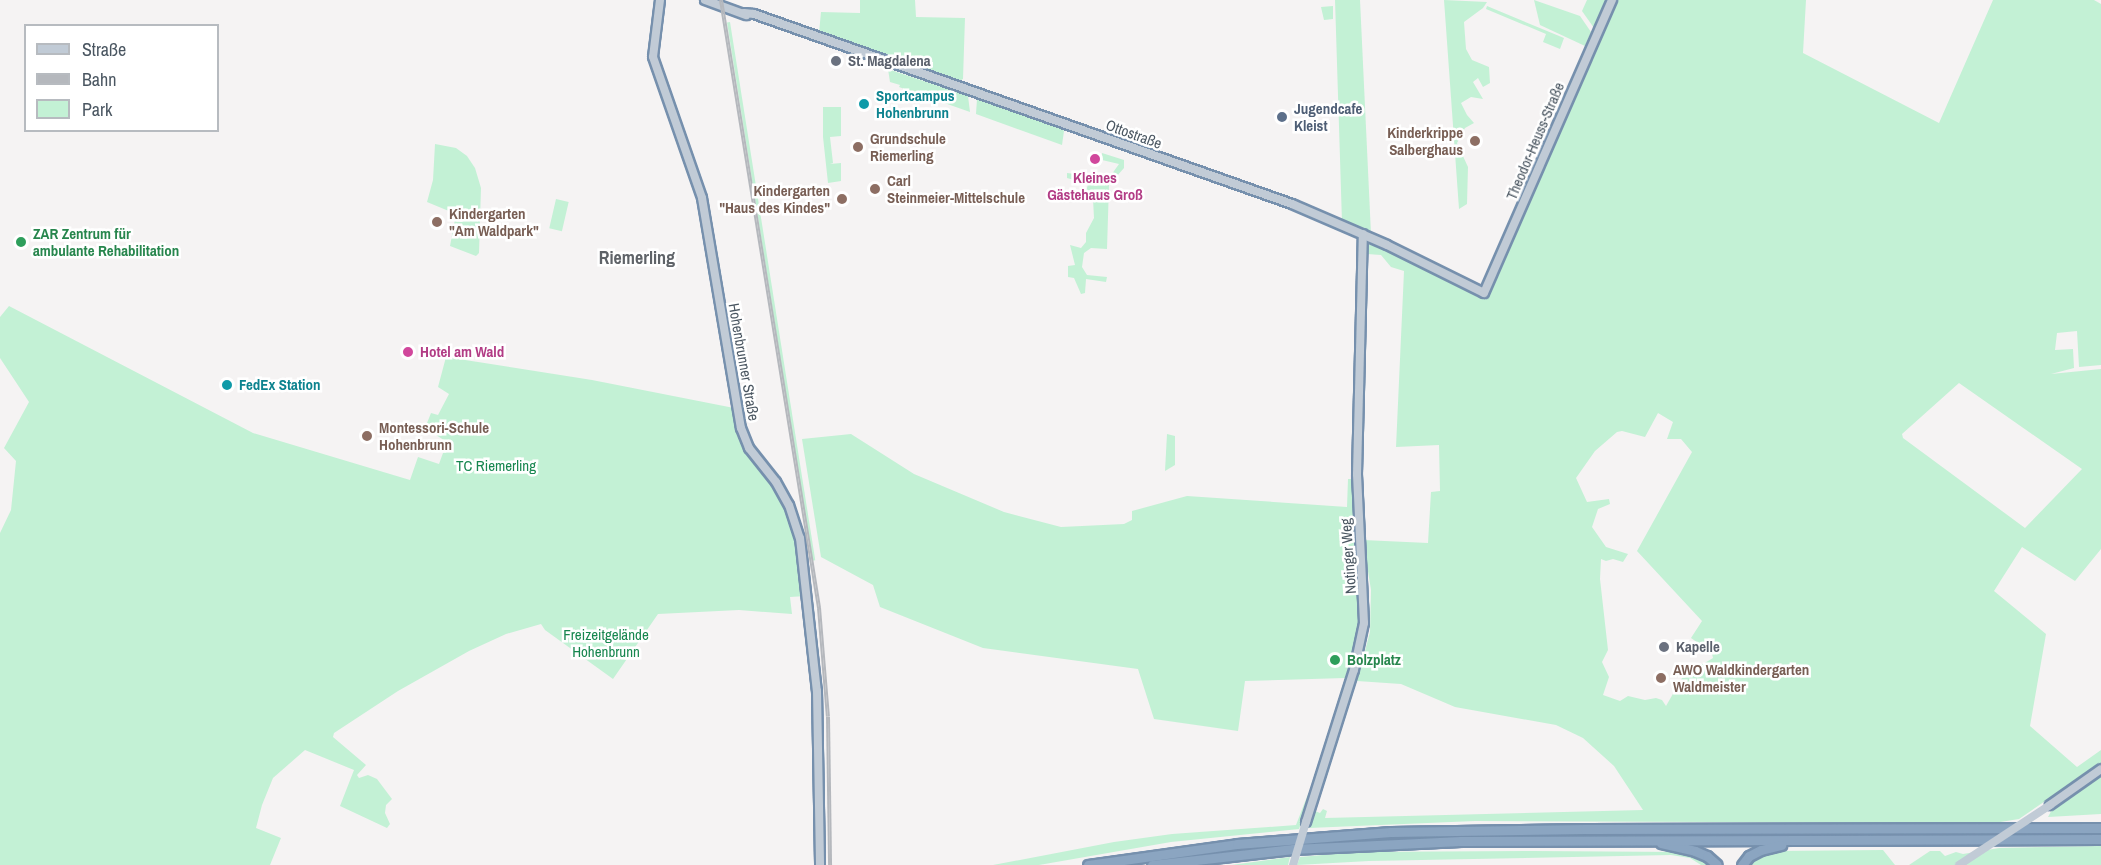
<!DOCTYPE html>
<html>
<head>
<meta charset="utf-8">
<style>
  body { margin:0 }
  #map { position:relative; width:2101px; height:865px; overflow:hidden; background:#f5f3f3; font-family:"Archivo Narrow",sans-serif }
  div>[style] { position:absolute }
  .green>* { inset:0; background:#c3f1d5; transform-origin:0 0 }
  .roads { filter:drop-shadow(2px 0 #7690ad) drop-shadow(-2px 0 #7690ad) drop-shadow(0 2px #7690ad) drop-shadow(0 -2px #7690ad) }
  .secondary>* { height:8px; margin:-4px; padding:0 4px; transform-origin:4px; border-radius:4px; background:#c1cbd6 }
  .highway>* { height:9px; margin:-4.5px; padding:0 4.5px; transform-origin:4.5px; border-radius:4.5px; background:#8ba5c1 }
  .rail>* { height:4px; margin-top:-2px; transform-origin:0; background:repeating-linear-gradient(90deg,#fff 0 4.5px,#b5b8bd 0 9px); box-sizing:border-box; border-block:2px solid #b5b8bd }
  .secondary-bridge>* { height:8px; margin:-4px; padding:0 4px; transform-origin:4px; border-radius:4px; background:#c1cbd6 }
  .dots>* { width:16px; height:16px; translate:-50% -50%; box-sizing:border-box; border:3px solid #fff; border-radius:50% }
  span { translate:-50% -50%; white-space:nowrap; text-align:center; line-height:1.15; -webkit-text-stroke:5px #fff; paint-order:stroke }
  .worship-label { font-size:15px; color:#5b616d; font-weight:700 }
  .left { translate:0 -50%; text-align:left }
  .culture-label { font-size:15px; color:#0d838f; font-weight:700 }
  .service-label { font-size:15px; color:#4e5e75; font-weight:700 }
  .education-label { font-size:15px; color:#785e54; font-weight:700 }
  .right { translate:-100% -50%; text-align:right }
  .street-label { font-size:15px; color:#4a5661 }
  .hotel-label { font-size:15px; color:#b23c85; font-weight:700 }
  .leisure-label { font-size:15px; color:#27864d; font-weight:700 }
  .park-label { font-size:15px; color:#17864f }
  .quarter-label { font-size:18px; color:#5f6368; font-weight:700 }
  .legend { position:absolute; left:24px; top:24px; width:195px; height:108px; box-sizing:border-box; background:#fff; border:2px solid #b7bbc0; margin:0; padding:8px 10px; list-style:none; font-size:18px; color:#4a5661 }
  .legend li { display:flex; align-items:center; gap:12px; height:30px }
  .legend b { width:30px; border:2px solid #b7bbc0 }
</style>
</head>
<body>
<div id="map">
  <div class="green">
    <div style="clip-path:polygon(860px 0,915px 0,916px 17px,965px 18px,963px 79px,955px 83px,819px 33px,821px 12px,860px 13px)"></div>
    <div style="clip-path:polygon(1335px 0,1360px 0,1371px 234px,1342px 222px)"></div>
    <div style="clip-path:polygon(1444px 0,1487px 2px,1483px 8px,1464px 22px,1466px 49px,1472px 60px,1489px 67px,1490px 83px,1483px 87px,1478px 78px,1473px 82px,1483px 99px,1471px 97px,1461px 103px,1467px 115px,1474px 123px,1465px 128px,1457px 143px,1468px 167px,1467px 204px,1459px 209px)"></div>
    <div style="clip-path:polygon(1534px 0,1580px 16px,1591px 32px,1585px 46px,1540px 25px)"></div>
    <div style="clip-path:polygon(1587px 0,1607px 0,1594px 28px,1582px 11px)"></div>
    <div style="clip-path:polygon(evenodd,1615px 0,1806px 0,1803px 53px,1939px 123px,1993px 0,2094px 0,2101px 4px,2101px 365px,2079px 367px,2077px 331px,2057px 333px,2055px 350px,2073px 349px,2074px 368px,2051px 374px,2101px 369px,2101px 549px,2075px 581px,2022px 547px,1994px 591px,2046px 634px,2030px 726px,2077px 767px,2101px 750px,2101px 763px,2019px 819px,1994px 823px,1475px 821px,1309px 828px,1315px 811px,1320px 813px,1323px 809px,1327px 811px,1325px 818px,1643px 810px,1614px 766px,1583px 738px,1556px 725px,1455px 707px,1401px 684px,1357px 681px,1370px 632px,1371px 590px,1363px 540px,1428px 543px,1431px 492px,1440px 491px,1439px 445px,1396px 447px,1404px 271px,1391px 267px,1381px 255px,1367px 254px,1368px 244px,1385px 249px,1487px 298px,1615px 0,1959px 383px,2082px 469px,2025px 528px,1903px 438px,1902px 434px,1959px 383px,1615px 0,1658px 413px,1673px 422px,1667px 439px,1681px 439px,1692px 452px,1637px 551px,1702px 621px,1691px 638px,1704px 647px,1710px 645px,1713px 658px,1703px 664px,1690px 664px,1666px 706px,1662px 700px,1656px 698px,1645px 700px,1628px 696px,1620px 701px,1603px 695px,1609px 677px,1602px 662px,1608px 650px,1600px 579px,1601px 559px,1606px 561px,1613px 559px,1623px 562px,1628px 554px,1606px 547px,1592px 527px,1598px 509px,1610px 504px,1609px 499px,1587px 502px,1576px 478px,1595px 451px,1617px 432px,1622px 431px,1645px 437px,1658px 413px)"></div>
    <div style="clip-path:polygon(1333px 6px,1333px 19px,1324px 20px,1321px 7px)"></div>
    <div style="clip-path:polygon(1487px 6px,1564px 38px,1560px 49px,1543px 42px,1546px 34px,1486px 9px)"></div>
    <div style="left:730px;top:22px;width:545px;height:3px;rotate:81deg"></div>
    <div style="clip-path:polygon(888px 69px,968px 96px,970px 112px,899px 87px,900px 85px,890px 82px)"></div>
    <div style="clip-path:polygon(977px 99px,1059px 125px,1064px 131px,1062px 145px,976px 114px)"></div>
    <div style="clip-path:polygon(823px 107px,841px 107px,841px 136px,830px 137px,833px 163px,830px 164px,841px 163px,841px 181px,828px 183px,823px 137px)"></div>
    <div style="clip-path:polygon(435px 144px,456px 148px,467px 156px,475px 168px,481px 188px,479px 253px,476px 256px,450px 246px,456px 214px,427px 202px,433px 180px)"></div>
    <div style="clip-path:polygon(1102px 153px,1124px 160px,1124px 168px,1109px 185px,1107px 249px,1091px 248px,1084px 253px,1082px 267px,1087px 275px,1107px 277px,1106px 282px,1086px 279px,1085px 293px,1081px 294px,1074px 278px,1068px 277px,1068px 266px,1075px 265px,1070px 245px,1081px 248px,1086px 242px,1086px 233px,1094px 218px,1093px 199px,1085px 196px,1088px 184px,1067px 178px,1067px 173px,1109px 178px,1119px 164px,1102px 160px)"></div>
    <div style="left:556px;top:199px;width:13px;height:30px;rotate:13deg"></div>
    <div style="clip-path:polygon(9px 306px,253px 433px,410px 480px,418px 457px,439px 464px,447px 442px,425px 428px,431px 413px,438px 415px,449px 394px,438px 387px,446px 357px,592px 380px,734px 408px,747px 450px,779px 492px,794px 523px,806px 596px,790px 597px,792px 614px,739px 610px,658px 614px,613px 679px,545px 630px,541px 624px,506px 634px,469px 651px,398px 691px,334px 733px,333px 737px,366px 765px,357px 775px,359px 778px,368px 775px,377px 779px,392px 799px,386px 805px,385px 813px,390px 824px,387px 828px,340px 806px,354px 770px,305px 750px,273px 778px,262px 805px,256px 828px,281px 838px,270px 865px,0 865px,0 533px,11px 510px,16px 461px,4px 448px,29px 402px,0 358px,0 317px)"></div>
    <div style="clip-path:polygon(851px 434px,914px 474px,1004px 512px,1061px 527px,1124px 524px,1132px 520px,1132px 511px,1187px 496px,1347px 507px,1348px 479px,1353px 479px,1360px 611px,1357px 639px,1345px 678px,1245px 681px,1238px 731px,1154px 719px,1138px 669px,983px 648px,880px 607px,873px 585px,821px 557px,802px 439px)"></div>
    <div style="clip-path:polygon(1167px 434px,1175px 436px,1175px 465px,1165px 471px)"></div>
    <div style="clip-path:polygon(2101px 774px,2101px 814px,2048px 817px,2054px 806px)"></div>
    <div style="clip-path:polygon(1308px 794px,1311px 796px,1299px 829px,1171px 842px,1039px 865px,993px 865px,1114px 842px,1172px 834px,1296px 825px)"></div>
    <div style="clip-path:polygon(2101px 846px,2101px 865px,1909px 865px,1930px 851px,1940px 851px,1945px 856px,1956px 852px,1963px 854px,1999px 848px)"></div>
    <div style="clip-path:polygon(1883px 850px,1895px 865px,1751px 865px,1758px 857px,1774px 851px)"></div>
    <div style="clip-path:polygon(1532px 851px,1680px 852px,1693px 854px,1710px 865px,1701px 865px,1690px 858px,1671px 855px,1369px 861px,1297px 865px,1300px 857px,1356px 852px)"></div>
    <div style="clip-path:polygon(1290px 857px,1288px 865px,1231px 865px)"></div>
  </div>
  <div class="roads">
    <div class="secondary">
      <div style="left:660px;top:0;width:57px;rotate:97deg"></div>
      <div style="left:653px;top:57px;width:149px;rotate:70.8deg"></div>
      <div style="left:702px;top:198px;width:233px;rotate:80.4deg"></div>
      <div style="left:741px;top:428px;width:22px;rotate:68deg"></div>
      <div style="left:749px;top:448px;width:43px;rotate:51.5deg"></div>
      <div style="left:776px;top:482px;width:26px;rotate:61deg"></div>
      <div style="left:789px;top:505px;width:35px;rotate:72deg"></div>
      <div style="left:800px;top:538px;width:154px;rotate:83.7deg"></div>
      <div style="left:817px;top:691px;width:174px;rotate:89deg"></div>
      <div style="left:705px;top:0;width:44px;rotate:20.1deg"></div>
      <div style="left:744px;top:13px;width:10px;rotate:6deg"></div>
      <div style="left:754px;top:14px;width:571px;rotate:19.45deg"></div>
      <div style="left:1292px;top:204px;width:103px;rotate:23.3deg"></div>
      <div style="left:1387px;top:245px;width:108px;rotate:26.3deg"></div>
      <div style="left:1484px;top:293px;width:320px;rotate:-66.4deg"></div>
      <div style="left:2050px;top:805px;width:62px;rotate:-35.2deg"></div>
      <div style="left:1306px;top:822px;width:159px;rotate:-72.5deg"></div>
      <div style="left:1354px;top:670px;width:48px;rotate:-78deg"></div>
      <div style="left:1364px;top:623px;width:149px;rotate:-92.7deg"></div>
      <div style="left:1357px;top:474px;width:240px;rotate:-88.6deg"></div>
    </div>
    <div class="highway">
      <div style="left:1661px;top:843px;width:35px;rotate:13deg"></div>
      <div style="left:1695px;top:851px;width:13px;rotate:23deg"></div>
      <div style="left:1707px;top:856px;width:13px;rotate:42deg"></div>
      <div style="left:1088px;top:865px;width:150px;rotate:-8deg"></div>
      <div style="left:1237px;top:844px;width:154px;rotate:-4.5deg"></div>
      <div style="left:1391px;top:832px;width:194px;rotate:-0.9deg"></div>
      <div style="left:1585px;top:829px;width:516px;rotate:-0.11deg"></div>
      <div style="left:1152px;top:865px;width:142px;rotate:-6.5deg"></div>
      <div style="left:1293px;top:849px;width:168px;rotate:-2.7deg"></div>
      <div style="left:1461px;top:841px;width:640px;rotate:-0.18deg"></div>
      <div style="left:1742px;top:865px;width:11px;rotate:-52deg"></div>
      <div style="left:1749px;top:856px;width:13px;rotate:-27deg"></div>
      <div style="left:1761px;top:850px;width:21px;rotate:-14deg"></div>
    </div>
  </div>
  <div class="rail">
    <div style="left:721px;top:0;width:616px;rotate:80.84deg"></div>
    <div style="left:819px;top:608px;width:109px;rotate:85.3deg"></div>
    <div style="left:828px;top:717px;width:148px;rotate:89.2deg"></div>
  </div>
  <div class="secondary-bridge">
    <div style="left:1293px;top:865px;width:45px;rotate:-73.2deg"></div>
    <div style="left:1959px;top:865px;width:109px;rotate:-33.4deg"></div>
  </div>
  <div class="dots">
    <div style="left:836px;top:61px;background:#6b7280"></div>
    <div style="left:864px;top:104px;background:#0f9aa8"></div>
    <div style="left:1282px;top:117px;background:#5c6f8a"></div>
    <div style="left:1475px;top:141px;background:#8d6e63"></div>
    <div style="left:858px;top:147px;background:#8d6e63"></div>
    <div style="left:1095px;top:159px;background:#d1479c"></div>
    <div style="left:875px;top:189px;background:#8d6e63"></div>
    <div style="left:842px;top:199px;background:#8d6e63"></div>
    <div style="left:437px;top:222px;background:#8d6e63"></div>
    <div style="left:21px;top:242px;background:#2e9e5b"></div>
    <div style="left:408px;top:352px;background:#d1479c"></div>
    <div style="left:227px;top:385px;background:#0f9aa8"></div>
    <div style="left:367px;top:436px;background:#8d6e63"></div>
    <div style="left:1664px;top:647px;background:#6b7280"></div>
    <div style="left:1335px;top:660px;background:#2e9e5b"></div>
    <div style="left:1661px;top:678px;background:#8d6e63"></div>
  </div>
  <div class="worship-label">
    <span class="left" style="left:848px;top:61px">St. Magdalena</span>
    <span class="left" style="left:1676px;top:647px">Kapelle</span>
  </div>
  <div class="culture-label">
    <span class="left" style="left:876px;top:104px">Sportcampus<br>Hohenbrunn</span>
    <span class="left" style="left:239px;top:385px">FedEx Station</span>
  </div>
  <div class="service-label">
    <span class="left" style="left:1294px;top:117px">Jugendcafe<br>Kleist</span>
  </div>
  <div class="education-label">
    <span class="right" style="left:1463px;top:141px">Kinderkrippe<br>Salberghaus</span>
    <span class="left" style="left:870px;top:147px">Grundschule<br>Riemerling</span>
    <span class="left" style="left:887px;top:189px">Carl<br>Steinmeier-Mittelschule</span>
    <span class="right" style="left:830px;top:199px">Kindergarten<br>"Haus des Kindes"</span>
    <span class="left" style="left:449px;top:222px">Kindergarten<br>"Am Waldpark"</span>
    <span class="left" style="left:379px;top:436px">Montessori-Schule<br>Hohenbrunn</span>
    <span class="left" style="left:1673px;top:678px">AWO Waldkindergarten<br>Waldmeister</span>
  </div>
  <div class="street-label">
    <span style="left:1134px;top:134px;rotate:20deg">Ottostraße</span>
    <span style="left:1535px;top:141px;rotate:-67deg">Theodor-Heuss-Straße</span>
    <span style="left:744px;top:362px;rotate:80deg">Hohenbrunner Straße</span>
    <span style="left:1348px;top:556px;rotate:-94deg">Notinger Weg</span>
  </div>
  <div class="hotel-label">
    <span style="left:1095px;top:186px">Kleines<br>Gästehaus Groß</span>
    <span class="left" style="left:420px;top:352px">Hotel am Wald</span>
  </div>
  <div class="leisure-label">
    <span class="left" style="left:33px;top:242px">ZAR Zentrum für<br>ambulante Rehabilitation</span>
    <span class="left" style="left:1347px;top:660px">Bolzplatz</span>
  </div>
  <div class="park-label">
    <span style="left:496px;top:466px">TC Riemerling</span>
    <span style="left:606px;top:643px">Freizeitgelände<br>Hohenbrunn</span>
  </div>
  <div class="quarter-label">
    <span style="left:637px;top:258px">Riemerling</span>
  </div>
  <ul class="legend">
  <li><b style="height:8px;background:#c1cbd6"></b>Straße</li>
  <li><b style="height:8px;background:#b5b8bd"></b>Bahn</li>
  <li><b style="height:16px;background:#c3f1d5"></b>Park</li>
  </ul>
</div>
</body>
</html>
